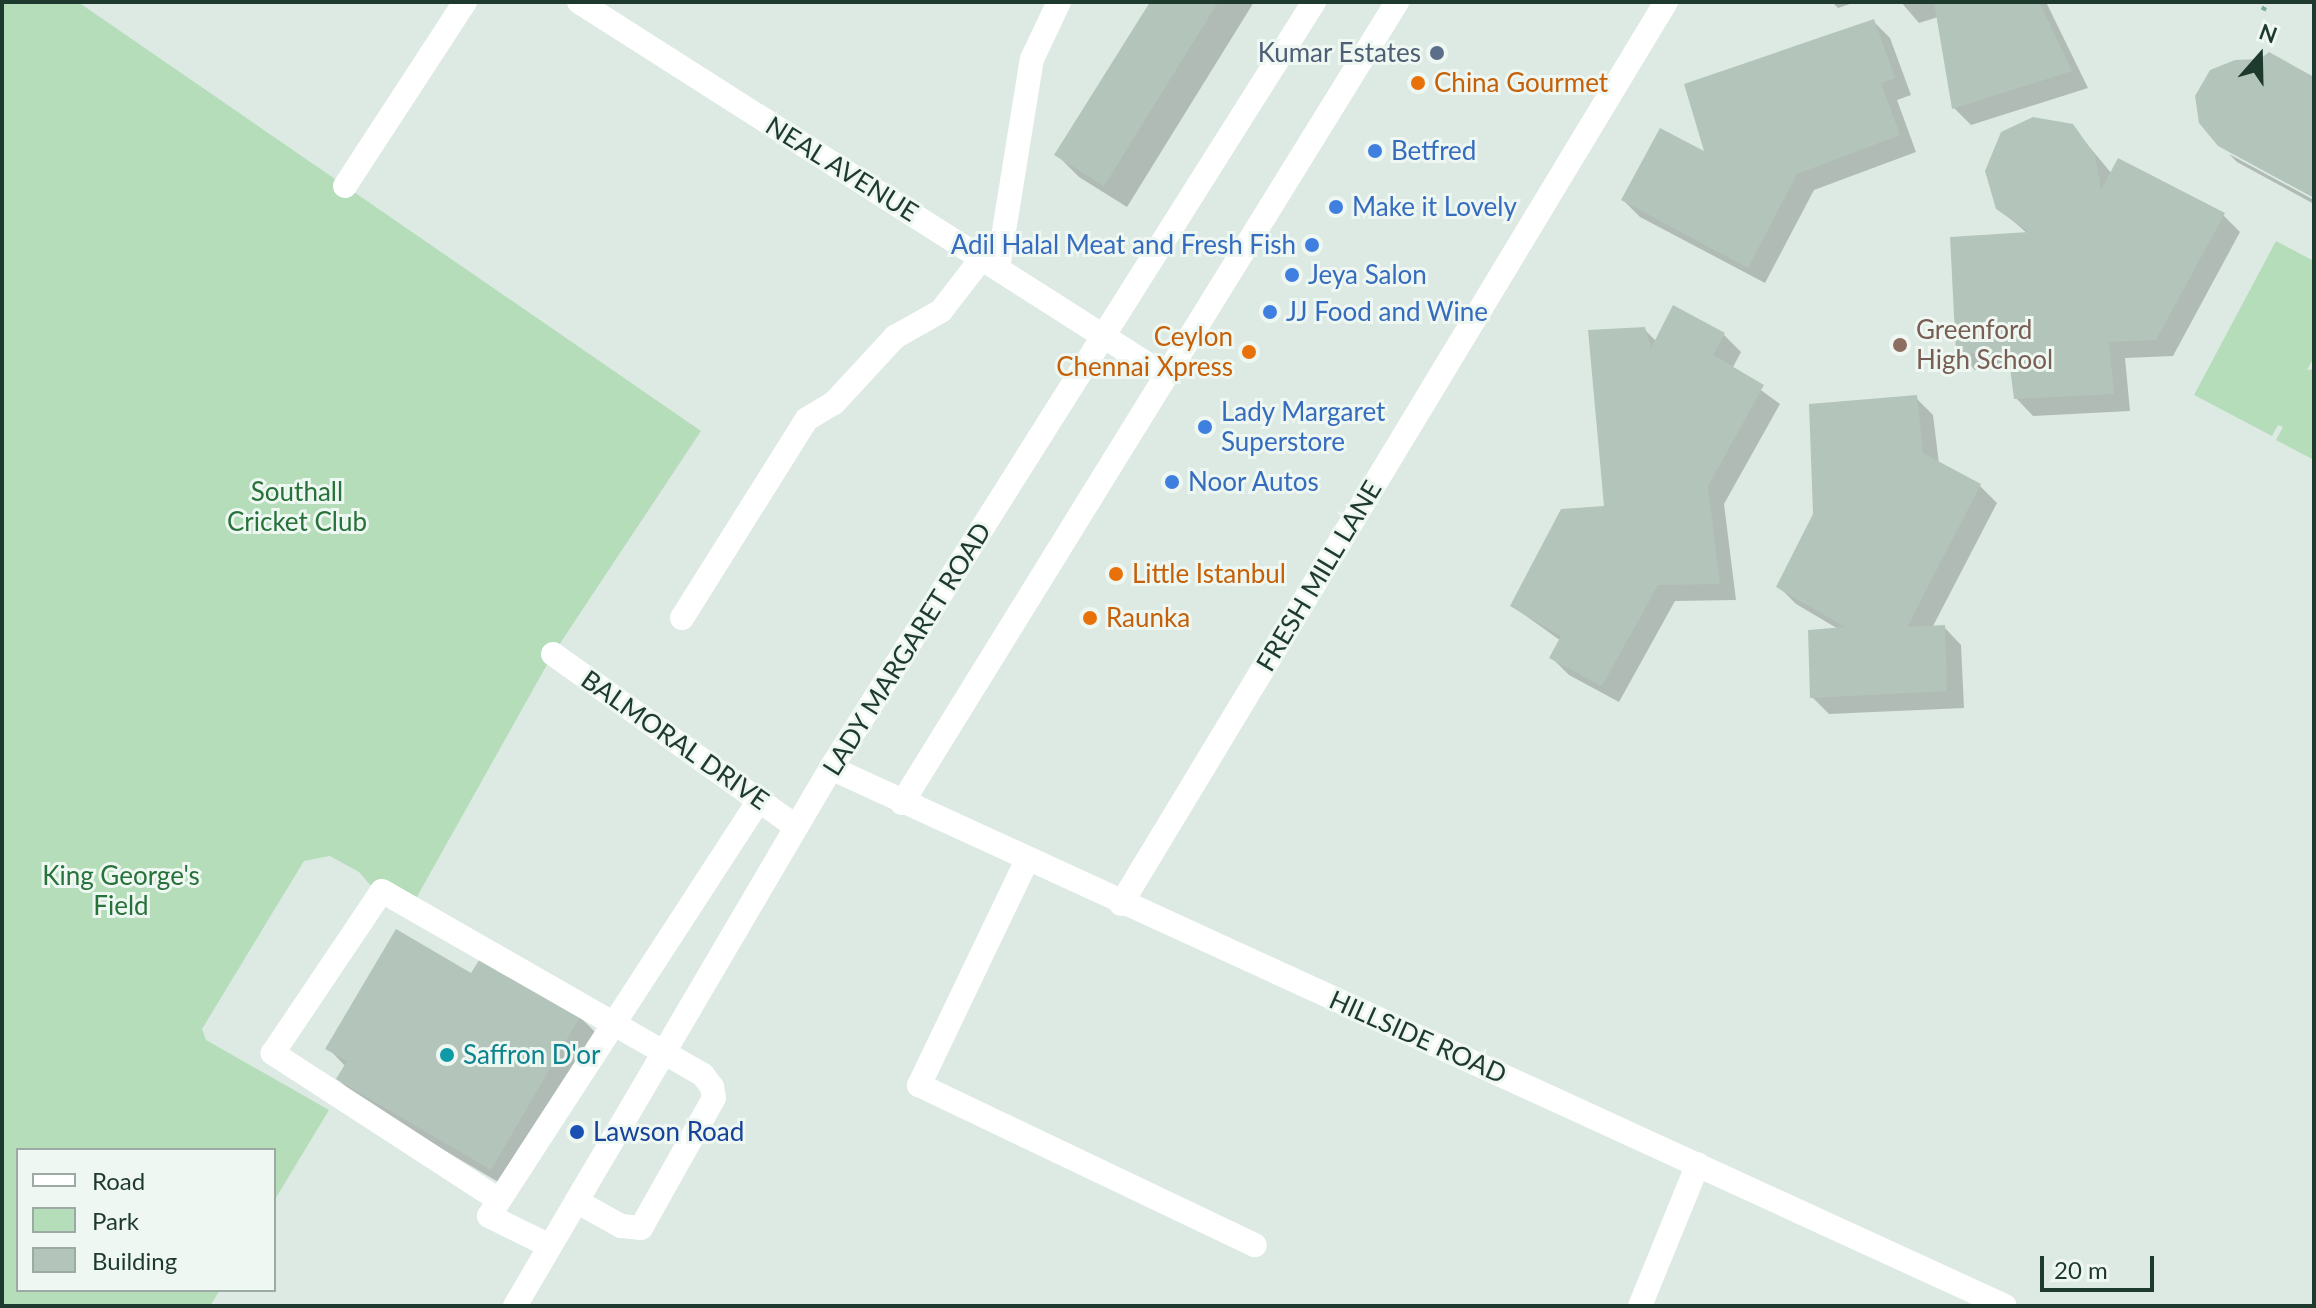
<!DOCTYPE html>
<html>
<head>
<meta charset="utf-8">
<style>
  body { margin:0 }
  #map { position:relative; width:2316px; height:1308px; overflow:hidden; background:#ddeae3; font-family:Lato,sans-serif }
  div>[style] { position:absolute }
  .green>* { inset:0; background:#b5ddba }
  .shadow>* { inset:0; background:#0003 }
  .building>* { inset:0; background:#b3c5bb }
  .path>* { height:5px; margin-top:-2.5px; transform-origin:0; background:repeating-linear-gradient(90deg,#7caf99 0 4px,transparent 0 10px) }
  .minor>* { height:24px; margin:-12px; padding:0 12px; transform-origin:12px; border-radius:12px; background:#fff }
  .dots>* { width:22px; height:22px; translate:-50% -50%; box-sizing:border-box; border:4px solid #eef7f1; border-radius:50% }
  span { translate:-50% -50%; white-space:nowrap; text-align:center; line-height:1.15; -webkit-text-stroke:6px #eef7f1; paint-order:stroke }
  .service-label { font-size:26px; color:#4e5e75 }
  .right { translate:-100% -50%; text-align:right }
  .food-label { font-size:26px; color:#c56008 }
  .left { translate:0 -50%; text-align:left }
  .shop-label { font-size:26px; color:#366cbe }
  .street-label { font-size:26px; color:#1e3a2f }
  .education-label { font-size:26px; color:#785e54 }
  .park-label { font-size:26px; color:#27723a }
  .culture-label { font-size:26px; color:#0d838f }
  .transit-label { font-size:26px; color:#164399 }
  .frame { position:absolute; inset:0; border:4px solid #1e3a2f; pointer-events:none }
  .legend { position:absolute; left:16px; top:1148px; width:260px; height:144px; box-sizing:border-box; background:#eef7f1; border:2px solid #9baba3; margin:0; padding:10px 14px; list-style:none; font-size:24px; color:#1e3a2f }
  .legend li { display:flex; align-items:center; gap:16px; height:40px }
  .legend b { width:40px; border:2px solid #9baba3 }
  .north { position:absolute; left:2220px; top:16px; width:80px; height:80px; -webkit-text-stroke:6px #eef7f1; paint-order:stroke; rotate:20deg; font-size:22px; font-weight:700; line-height:32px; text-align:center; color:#1e3a2f }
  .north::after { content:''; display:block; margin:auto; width:28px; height:36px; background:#1e3a2f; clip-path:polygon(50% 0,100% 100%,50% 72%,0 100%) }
  .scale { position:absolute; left:2040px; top:1256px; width:114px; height:36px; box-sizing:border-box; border:4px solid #1e3a2f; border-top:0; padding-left:10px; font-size:24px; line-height:28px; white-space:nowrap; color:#1e3a2f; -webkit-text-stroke:6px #eef7f1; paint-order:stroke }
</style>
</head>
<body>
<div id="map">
  <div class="green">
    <div style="clip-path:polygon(2px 2px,78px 2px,701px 431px,553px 654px,414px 902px,372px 887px,359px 872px,330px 856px,304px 861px,202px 1029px,206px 1040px,329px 1110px,274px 1201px,274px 1150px,18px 1150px,18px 1290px,220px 1290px,210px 1306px,2px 1306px)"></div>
    <div style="clip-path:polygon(2276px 241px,2314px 261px,2314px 357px,2307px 370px,2314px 369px,2314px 460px,2276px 440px,2283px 427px,2278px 425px,2272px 436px,2194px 395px)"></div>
  </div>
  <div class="shadow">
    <div style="clip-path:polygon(1152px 2px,1254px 2px,1127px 207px,1079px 177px,1057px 155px)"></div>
    <div style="clip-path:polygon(1832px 2px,1856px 2px,1838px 8px)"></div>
    <div style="clip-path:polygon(1901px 2px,2046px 2px,2088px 88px,1971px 125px,1954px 108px,1938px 17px,1919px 23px)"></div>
    <div style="clip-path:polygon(1873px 21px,1890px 38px,1911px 95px,1897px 100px,1916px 152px,1814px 190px,1765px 283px,1640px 217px,1623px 200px,1707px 155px)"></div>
    <div style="clip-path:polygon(2072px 126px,2112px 174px,2223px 215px,2240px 232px,2173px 356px,2125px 358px,2130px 411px,2033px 416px,2016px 398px,2012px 369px,1975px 370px,1958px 353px,2028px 234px,1998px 208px)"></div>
    <div style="clip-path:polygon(2229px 154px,2314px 200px,2314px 204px,2237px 162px)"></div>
    <div style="clip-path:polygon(1674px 308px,1724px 335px,1741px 352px,1732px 369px,1780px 404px,1724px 504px,1736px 600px,1675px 601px,1619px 702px,1569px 675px,1552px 658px,1561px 641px,1512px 606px,1606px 508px,1644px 329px,1656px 341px)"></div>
    <div style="clip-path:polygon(1916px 398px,1933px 415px,1939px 464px,1980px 486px,1997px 503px,1932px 628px,1944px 627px,1961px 645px,1964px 708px,1829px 714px,1812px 697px,1840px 630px,1796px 604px,1778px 586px)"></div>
    <div style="clip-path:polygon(580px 1017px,602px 1039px,514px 1191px,360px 1101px,338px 1079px,346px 1067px,328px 1048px)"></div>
  </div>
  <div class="building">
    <div style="clip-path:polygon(1150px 2px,1218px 2px,1104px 186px,1054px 155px)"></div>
    <div style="clip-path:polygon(1934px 2px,2039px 2px,2072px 71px,1952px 109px)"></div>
    <div style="clip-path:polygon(1874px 19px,1895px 78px,1881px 83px,1900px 135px,1797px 174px,1748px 268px,1621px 200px,1660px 128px,1704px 151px,1684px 84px)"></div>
    <div style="clip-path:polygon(2269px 52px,2314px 77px,2314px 198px,2218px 146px,2199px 123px,2195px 96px,2210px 70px,2235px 60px,2260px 59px)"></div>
    <div style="clip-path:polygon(2033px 117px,2073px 124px,2095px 155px,2101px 190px,2118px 158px,2225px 213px,2156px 340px,2109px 342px,2114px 394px,2014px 399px,2008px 352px,1956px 354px,1950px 237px,2029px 232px,1996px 209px,1985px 171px,2001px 132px)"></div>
    <div style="clip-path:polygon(1673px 305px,1725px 333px,1713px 355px,1764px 385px,1708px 486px,1720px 584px,1658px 585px,1602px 686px,1549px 658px,1561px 636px,1510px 606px,1561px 509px,1604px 506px,1588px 330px,1645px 327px,1651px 348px)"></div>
    <div style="clip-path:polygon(1917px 395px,1923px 453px,1981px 484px,1907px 627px,1945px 625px,1947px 691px,1810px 698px,1808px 630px,1845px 627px,1776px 587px,1813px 514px,1809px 404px)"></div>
    <div style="clip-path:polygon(396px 929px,471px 973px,481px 957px,581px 1015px,491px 1170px,336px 1079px,347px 1061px,325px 1049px)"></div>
  </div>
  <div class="path">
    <div style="left:2263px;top:10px;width:9px;rotate:-63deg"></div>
  </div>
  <div class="minor">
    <div style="left:579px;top:2px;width:692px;rotate:32.5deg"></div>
    <div style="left:345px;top:186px;width:220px;rotate:-56.9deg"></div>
    <div style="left:998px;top:268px;width:212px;rotate:-80.8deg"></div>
    <div style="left:1032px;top:59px;width:63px;rotate:-64.7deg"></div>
    <div style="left:682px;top:618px;width:235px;rotate:-57.9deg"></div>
    <div style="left:807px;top:419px;width:31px;rotate:-31deg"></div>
    <div style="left:834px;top:403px;width:90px;rotate:-47.3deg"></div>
    <div style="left:895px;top:337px;width:53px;rotate:-29.5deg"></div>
    <div style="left:941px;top:311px;width:67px;rotate:-52.3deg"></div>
    <div style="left:553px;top:654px;width:298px;rotate:35.4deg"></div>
    <div style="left:831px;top:768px;width:1291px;rotate:24.62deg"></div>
    <div style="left:902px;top:803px;width:942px;rotate:-58.28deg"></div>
    <div style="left:1027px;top:860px;width:250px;rotate:115.6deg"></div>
    <div style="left:919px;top:1085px;width:372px;rotate:25.5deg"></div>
    <div style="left:1121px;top:904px;width:1054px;rotate:-58.86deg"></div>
    <div style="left:499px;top:1200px;width:270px;rotate:-147deg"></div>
    <div style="left:273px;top:1053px;width:195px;rotate:-56.1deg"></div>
    <div style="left:382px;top:891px;width:370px;rotate:29.8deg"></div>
    <div style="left:703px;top:1075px;width:15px;rotate:53deg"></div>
    <div style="left:712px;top:1087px;width:11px;rotate:80deg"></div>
    <div style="left:714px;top:1098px;width:149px;rotate:119.3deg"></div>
    <div style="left:641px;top:1228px;width:20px;rotate:-174deg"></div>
    <div style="left:621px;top:1226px;width:51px;rotate:-150.9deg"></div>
    <div style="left:550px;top:1246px;width:68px;rotate:-153.8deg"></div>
    <div style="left:489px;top:1216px;width:496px;rotate:-57deg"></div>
    <div style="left:515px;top:1306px;width:624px;rotate:-59.57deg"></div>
    <div style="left:831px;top:768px;width:906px;rotate:-57.77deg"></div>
    <div style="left:1640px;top:1306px;width:153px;rotate:-67.8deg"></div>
  </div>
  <div class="dots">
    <div style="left:1437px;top:53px;background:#5c6f8a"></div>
    <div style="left:1418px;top:83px;background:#e8710a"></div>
    <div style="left:1375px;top:151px;background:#3f7fe0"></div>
    <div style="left:1336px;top:207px;background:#3f7fe0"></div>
    <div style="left:1312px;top:245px;background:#3f7fe0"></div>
    <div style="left:1292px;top:275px;background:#3f7fe0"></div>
    <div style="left:1270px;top:312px;background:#3f7fe0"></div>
    <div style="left:1900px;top:345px;background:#8d6e63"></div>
    <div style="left:1249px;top:352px;background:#e8710a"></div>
    <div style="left:1205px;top:427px;background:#3f7fe0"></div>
    <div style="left:1172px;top:482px;background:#3f7fe0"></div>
    <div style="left:1116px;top:574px;background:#e8710a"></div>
    <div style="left:1090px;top:618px;background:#e8710a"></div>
    <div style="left:447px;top:1055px;background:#0f9aa8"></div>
    <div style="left:577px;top:1132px;background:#1a4fb4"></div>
  </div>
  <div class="service-label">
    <span class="right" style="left:1421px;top:53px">Kumar Estates</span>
  </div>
  <div class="food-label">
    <span class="left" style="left:1434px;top:83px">China Gourmet</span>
    <span class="right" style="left:1233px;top:352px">Ceylon<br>Chennai Xpress</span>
    <span class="left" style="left:1132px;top:574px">Little Istanbul</span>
    <span class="left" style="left:1106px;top:618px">Raunka</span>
  </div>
  <div class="shop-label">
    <span class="left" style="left:1391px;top:151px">Betfred</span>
    <span class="left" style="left:1352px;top:207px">Make it Lovely</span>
    <span class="right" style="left:1296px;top:245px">Adil Halal Meat and Fresh Fish</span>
    <span class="left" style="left:1308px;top:275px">Jeya Salon</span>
    <span class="left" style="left:1286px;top:312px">JJ Food and Wine</span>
    <span class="left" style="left:1221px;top:427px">Lady Margaret<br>Superstore</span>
    <span class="left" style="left:1188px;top:482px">Noor Autos</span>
  </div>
  <div class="street-label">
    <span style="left:842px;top:169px;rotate:32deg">NEAL AVENUE</span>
    <span style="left:1319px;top:576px;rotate:-59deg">FRESH MILL LANE</span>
    <span style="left:907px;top:649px;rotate:-58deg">LADY MARGARET ROAD</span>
    <span style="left:675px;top:740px;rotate:35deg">BALMORAL DRIVE</span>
    <span style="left:1418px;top:1037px;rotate:24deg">HILLSIDE ROAD</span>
  </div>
  <div class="education-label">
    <span class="left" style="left:1916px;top:345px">Greenford<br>High School</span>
  </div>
  <div class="park-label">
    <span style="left:297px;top:507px">Southall<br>Cricket Club</span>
    <span style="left:121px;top:891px">King George's<br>Field</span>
  </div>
  <div class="culture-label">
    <span class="left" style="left:463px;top:1055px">Saffron D'or</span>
  </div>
  <div class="transit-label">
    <span class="left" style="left:593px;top:1132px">Lawson Road</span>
  </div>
  <div class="frame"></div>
  <ul class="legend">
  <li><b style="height:10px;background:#fff"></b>Road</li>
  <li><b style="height:22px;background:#b5ddba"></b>Park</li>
  <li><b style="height:22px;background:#b3c5bb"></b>Building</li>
  </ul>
  <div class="north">N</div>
  <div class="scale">20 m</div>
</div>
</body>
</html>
